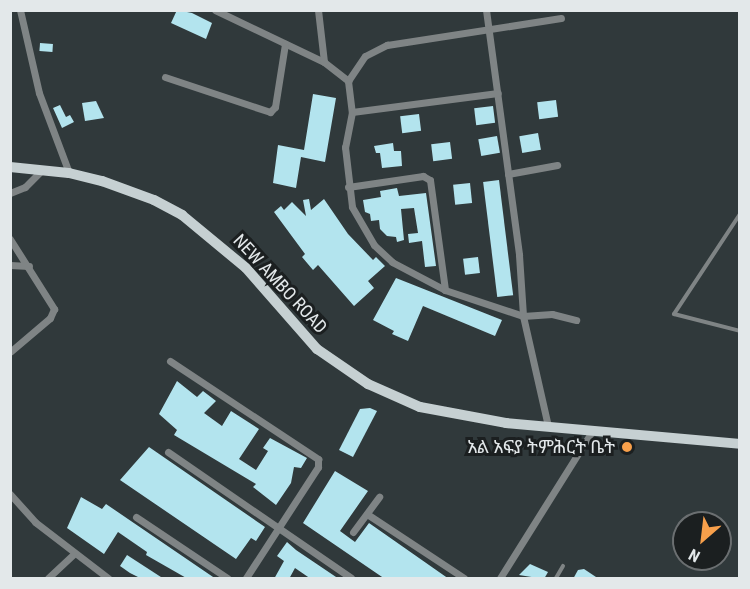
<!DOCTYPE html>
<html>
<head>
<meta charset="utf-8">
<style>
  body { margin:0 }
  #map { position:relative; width:750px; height:589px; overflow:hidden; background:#30393b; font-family:"Roboto Condensed","Noto Sans Ethiopic",sans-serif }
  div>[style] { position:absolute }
  .building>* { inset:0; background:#b3e4ee; transform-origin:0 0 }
  .lane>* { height:4px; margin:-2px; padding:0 2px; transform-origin:2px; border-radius:2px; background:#7f8485 }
  .street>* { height:7px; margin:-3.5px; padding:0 3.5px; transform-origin:3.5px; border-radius:3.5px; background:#7f8485 }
  .primary>* { height:10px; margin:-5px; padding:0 5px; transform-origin:5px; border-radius:5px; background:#c6d0d2 }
  .dots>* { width:16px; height:16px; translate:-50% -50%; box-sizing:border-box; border:3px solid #1b1f20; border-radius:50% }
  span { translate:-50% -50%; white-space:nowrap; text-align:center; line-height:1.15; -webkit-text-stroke:6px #1b1f20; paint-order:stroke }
  .street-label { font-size:18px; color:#e3e8ea }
  .poi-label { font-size:18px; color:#e3e8ea }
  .right { translate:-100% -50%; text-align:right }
  .frame { position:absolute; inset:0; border:12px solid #e3e8ea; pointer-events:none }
  .north { position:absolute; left:672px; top:511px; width:60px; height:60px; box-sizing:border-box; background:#1b1f20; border:2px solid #6b6f71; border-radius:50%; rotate:208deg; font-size:16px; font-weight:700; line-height:24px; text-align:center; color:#e3e8ea }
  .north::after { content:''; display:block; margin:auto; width:21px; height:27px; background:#f8a04b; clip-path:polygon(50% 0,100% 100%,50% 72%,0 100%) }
</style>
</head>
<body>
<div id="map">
  <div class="building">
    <div style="clip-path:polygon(177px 10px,192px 13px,212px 23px,206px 39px,171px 23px)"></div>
    <div style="left:40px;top:43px;width:13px;height:8px;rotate:4deg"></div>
    <div style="clip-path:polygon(313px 94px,336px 98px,325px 162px,301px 157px,296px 188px,273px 183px,278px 145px,304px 150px)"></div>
    <div style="left:556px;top:100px;width:17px;height:19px;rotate:83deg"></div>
    <div style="clip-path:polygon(96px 101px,104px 118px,85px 121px,82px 103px)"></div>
    <div style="clip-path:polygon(60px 105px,66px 117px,70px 115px,74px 122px,62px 128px,53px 108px)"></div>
    <div style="left:493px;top:106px;width:17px;height:19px;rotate:83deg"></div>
    <div style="left:419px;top:114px;width:17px;height:19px;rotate:83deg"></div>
    <div style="left:538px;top:133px;width:17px;height:19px;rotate:80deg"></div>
    <div style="left:497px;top:136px;width:17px;height:19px;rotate:80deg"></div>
    <div style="left:450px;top:142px;width:17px;height:19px;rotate:83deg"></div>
    <div style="clip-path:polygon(393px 143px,394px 151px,401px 151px,402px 166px,382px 168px,380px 153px,376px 153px,374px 146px)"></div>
    <div style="left:499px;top:180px;width:116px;height:16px;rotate:83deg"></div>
    <div style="left:470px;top:183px;width:20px;height:17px;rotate:84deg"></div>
    <div style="clip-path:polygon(397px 188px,399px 196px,426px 193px,436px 266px,425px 267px,422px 241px,409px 243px,408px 234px,418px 233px,414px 208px,401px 209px,404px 240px,397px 242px,396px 237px,387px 236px,380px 229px,379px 220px,371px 221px,370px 214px,365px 212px,363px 200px,381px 197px,380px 191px)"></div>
    <div style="clip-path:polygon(309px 199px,311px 210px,324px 199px,348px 234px,373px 260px,376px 257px,385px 266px,368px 281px,374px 288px,354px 306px,318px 265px,313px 270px,302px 257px,305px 254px,274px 212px,281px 206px,284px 210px,292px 202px,306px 216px,303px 200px)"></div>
    <div style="left:478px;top:257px;width:16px;height:15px;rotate:83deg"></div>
    <div style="clip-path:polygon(396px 278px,502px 320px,495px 336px,423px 306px,408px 341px,392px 334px,394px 331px,373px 320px)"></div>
    <div style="clip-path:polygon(177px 381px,197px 397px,203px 391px,216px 401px,204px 413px,222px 426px,231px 411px,259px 429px,239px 459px,256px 470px,268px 451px,263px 448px,270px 438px,307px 458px,301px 468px,294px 467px,291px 483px,276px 505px,253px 487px,256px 484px,174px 435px,177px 430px,159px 414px)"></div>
    <div style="clip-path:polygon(370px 408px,377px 411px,353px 457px,339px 450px,360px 409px)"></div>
    <div style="clip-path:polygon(149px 447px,265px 527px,256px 541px,251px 538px,236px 559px,120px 480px)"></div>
    <div style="clip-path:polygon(335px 471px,368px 491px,340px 531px,355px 542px,369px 523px,449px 579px,385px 579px,303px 523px)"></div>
    <div style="clip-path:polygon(81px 497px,102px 509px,106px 504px,216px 579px,188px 579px,146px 555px,147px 552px,118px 532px,104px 554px,67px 528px)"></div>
    <div style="clip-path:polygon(287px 542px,296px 550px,339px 579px,311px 579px,295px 568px,289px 579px,274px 579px,284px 561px,277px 556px)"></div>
    <div style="clip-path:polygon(127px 555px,164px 579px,142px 579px,130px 573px,120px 566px)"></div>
    <div style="clip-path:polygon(530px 564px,548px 572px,544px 579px,519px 575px)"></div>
    <div style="clip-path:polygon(584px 569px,599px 579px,573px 579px,578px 570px)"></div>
  </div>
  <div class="lane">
    <div style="left:740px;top:214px;width:120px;rotate:123.4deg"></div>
    <div style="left:674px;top:314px;width:68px;rotate:14.4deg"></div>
    <div style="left:556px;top:578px;width:14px;rotate:-60deg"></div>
  </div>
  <div class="street">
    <div style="left:20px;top:10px;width:85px;rotate:77.1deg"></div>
    <div style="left:39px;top:93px;width:85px;rotate:69.4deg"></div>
    <div style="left:215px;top:10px;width:121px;rotate:25.5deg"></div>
    <div style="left:324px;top:62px;width:31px;rotate:38deg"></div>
    <div style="left:348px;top:81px;width:31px;rotate:83deg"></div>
    <div style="left:352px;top:112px;width:36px;rotate:101deg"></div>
    <div style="left:345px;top:147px;width:60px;rotate:83.3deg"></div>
    <div style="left:352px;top:207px;width:44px;rotate:59.9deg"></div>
    <div style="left:374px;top:245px;width:25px;rotate:43deg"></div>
    <div style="left:392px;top:262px;width:60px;rotate:27.8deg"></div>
    <div style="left:445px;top:290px;width:82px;rotate:18.4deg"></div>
    <div style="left:523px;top:316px;width:29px;rotate:-4deg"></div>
    <div style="left:552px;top:314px;width:25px;rotate:14deg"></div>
    <div style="left:318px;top:10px;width:52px;rotate:83.4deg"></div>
    <div style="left:486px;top:10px;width:247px;rotate:82.3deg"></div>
    <div style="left:519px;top:255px;width:61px;rotate:86.2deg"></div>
    <div style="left:523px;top:316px;width:113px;rotate:77.2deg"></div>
    <div style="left:165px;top:77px;width:111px;rotate:18.4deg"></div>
    <div style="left:270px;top:112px;width:7px;rotate:-45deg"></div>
    <div style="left:275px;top:107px;width:64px;rotate:-81deg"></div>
    <div style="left:348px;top:81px;width:30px;rotate:-56deg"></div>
    <div style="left:365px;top:56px;width:25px;rotate:-27deg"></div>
    <div style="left:387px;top:45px;width:176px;rotate:-8.8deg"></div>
    <div style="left:352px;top:112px;width:147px;rotate:-7.4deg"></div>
    <div style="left:508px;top:174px;width:50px;rotate:-10.4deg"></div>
    <div style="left:348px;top:187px;width:76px;rotate:-8.3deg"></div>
    <div style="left:423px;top:176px;width:8px;rotate:30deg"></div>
    <div style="left:430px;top:180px;width:111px;rotate:82.2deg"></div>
    <div style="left:10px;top:193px;width:16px;rotate:-22deg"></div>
    <div style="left:25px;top:187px;width:25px;rotate:-45deg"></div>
    <div style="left:10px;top:239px;width:83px;rotate:57.8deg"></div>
    <div style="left:54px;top:309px;width:10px;rotate:114deg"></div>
    <div style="left:50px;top:318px;width:52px;rotate:139.6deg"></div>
    <div style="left:10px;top:265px;width:19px;rotate:3deg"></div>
    <div style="left:170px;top:361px;width:178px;rotate:33.5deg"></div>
    <div style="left:318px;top:459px;width:8px;rotate:90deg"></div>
    <div style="left:318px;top:467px;width:132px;rotate:123deg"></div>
    <div style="left:168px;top:452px;width:222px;rotate:34.5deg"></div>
    <div style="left:10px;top:494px;width:38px;rotate:48deg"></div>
    <div style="left:35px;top:522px;width:92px;rotate:37.5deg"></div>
    <div style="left:367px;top:514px;width:116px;rotate:33.4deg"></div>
    <div style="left:136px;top:517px;width:110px;rotate:33.8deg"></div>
    <div style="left:353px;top:532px;width:44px;rotate:-53.4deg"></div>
    <div style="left:48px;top:578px;width:34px;rotate:-43deg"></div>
    <div style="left:500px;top:578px;width:175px;rotate:-57.9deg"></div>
  </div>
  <div class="primary">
    <div style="left:10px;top:167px;width:59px;rotate:5.8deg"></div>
    <div style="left:69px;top:173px;width:34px;rotate:14deg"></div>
    <div style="left:102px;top:181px;width:55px;rotate:20.1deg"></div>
    <div style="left:154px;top:200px;width:32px;rotate:28deg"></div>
    <div style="left:182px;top:215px;width:83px;rotate:39.6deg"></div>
    <div style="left:246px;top:268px;width:108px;rotate:48.8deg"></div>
    <div style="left:317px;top:349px;width:62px;rotate:34.5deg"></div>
    <div style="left:368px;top:384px;width:57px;rotate:23.9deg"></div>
    <div style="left:420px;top:407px;width:87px;rotate:10.5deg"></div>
    <div style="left:506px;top:423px;width:235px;rotate:5.1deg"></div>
  </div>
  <div class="dots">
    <div style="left:627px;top:447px;background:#f8a04b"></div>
  </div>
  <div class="street-label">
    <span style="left:280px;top:284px;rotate:47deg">NEW AMBO ROAD</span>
  </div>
  <div class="poi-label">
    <span class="right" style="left:615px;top:447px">አል አፍያ ትምሕርት ቤት</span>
  </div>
  <div class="frame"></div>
  <div class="north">N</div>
</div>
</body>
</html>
